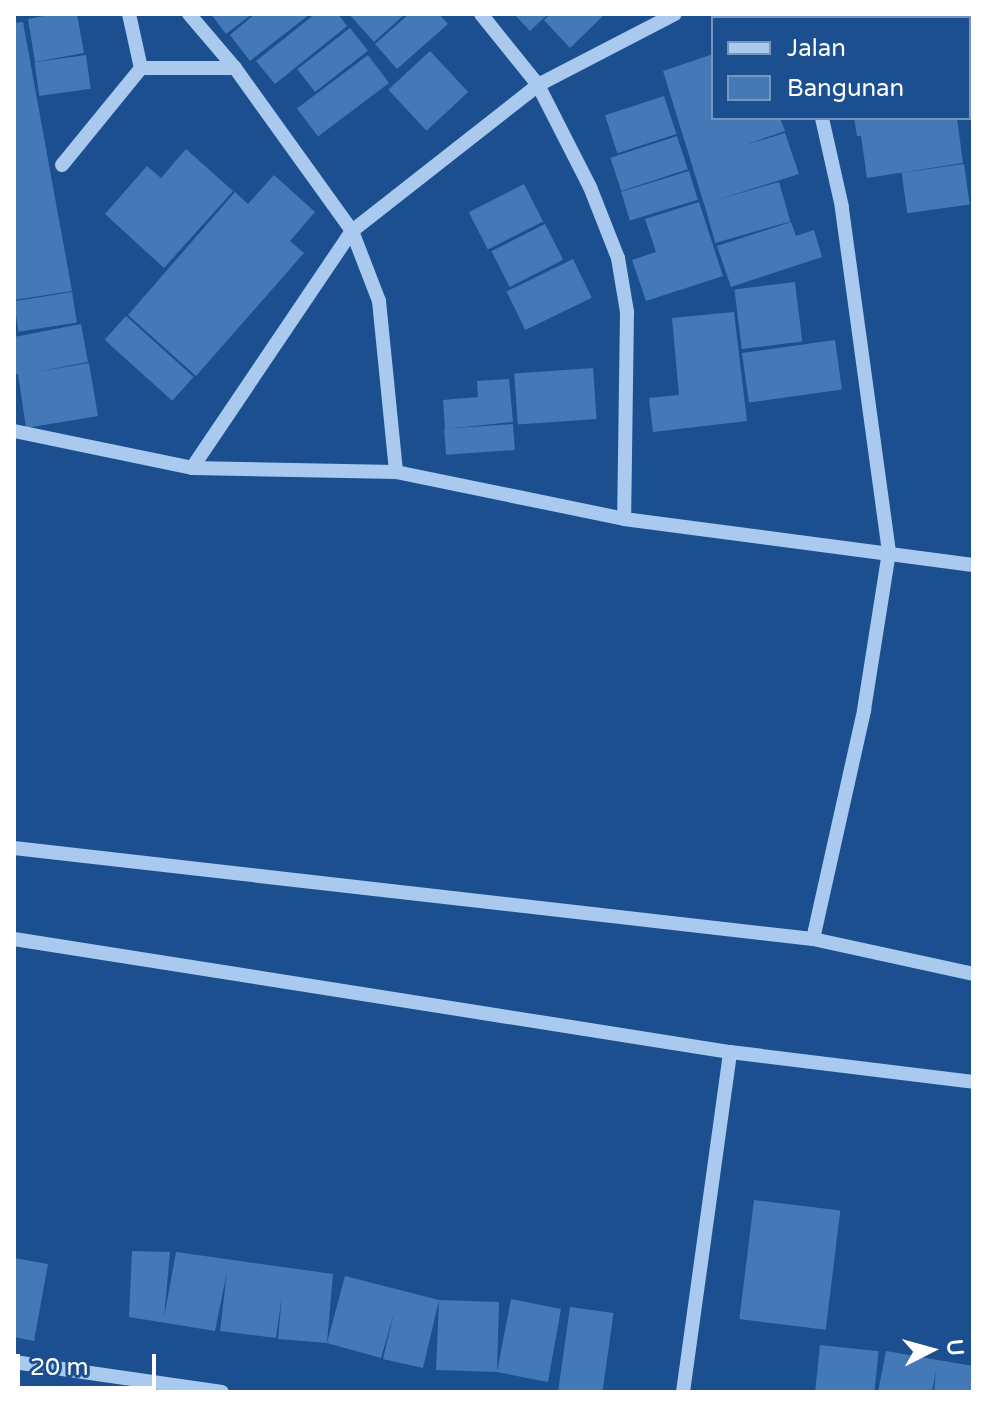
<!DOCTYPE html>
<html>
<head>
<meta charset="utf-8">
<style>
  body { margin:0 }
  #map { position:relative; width:987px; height:1406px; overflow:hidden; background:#1b4f8f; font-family:"Varela Round",sans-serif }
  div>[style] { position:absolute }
  .building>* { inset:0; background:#4478b7; transform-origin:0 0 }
  .minor>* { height:14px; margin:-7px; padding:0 7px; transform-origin:7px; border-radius:7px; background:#a9c9ee }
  span { translate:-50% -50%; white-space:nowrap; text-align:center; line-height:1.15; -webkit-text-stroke:6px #1b4f8f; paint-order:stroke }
  .frame { position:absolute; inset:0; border:16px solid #fff; pointer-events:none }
  .legend { position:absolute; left:711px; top:16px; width:260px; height:104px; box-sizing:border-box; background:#1b4f8f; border:2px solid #7695bc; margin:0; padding:10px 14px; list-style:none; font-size:24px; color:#fff }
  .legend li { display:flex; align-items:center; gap:16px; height:40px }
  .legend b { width:40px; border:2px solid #7695bc }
  .north { position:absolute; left:891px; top:1310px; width:80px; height:80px; -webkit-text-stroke:6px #1b4f8f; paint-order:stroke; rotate:84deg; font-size:22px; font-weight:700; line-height:32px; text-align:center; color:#fff }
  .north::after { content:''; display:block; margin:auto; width:28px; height:36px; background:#fff; clip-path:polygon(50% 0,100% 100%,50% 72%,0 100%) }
  .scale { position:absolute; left:16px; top:1354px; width:140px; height:36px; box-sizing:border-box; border:4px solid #fff; border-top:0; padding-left:10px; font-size:24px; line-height:28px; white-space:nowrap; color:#fff; -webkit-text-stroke:6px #1b4f8f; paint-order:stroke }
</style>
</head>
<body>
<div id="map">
  <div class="building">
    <div style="clip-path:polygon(54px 14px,77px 14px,84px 53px,35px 62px,28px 19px)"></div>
    <div style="clip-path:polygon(211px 14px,252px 14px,226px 34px)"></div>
    <div style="clip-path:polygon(255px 14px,310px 14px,250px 61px,230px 35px)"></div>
    <div style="clip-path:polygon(315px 14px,338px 14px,347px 26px,275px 84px,256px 61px)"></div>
    <div style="clip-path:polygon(349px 14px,405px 14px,374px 42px)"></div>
    <div style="clip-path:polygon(409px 14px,439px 14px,448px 24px,397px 69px,375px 44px)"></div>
    <div style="clip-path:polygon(514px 14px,548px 14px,530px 31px)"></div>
    <div style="clip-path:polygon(550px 14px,605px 14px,570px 48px,544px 20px)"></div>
    <div style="left:869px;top:14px;width:72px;height:4px"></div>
    <div style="clip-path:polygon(954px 14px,973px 14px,973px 29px,969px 30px,969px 18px,955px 18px)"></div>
    <div style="clip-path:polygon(23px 22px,72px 291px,14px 300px,14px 23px)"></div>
    <div style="left:350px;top:28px;width:29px;height:67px;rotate:52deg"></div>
    <div style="clip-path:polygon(969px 31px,973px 31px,971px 112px,969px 99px)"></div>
    <div style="left:430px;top:51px;width:56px;height:57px;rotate:47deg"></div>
    <div style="clip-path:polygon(713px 54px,713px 118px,780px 118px,785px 131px,745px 145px,785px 133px,799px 174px,704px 204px,663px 71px)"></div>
    <div style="left:86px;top:55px;width:34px;height:52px;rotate:82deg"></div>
    <div style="left:368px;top:55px;width:35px;height:89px;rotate:53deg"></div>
    <div style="left:664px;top:96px;width:40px;height:62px;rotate:72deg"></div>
    <div style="clip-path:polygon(854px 118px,957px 118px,963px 163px,867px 178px,861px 136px,857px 136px)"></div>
    <div style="left:677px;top:136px;width:35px;height:70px;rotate:72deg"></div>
    <div style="clip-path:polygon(186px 149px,233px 191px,164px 268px,105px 214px,147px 166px,161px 178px)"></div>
    <div style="left:964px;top:164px;width:41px;height:63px;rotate:82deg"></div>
    <div style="left:689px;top:171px;width:30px;height:71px;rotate:73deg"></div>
    <div style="clip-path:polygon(274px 175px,315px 212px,290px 241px,304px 253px,196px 376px,128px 315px,235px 192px,248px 204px)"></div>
    <div style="left:779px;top:182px;width:41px;height:78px;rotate:74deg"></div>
    <div style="left:524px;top:184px;width:42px;height:62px;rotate:63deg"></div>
    <div style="clip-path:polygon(699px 202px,723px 276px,646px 301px,632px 260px,656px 252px,645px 219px)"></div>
    <div style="clip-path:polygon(791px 222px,796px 236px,814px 230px,822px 257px,731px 287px,717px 246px)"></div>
    <div style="left:545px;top:224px;width:40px;height:60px;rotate:63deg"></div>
    <div style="left:573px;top:259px;width:43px;height:74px;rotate:64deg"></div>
    <div style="left:795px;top:282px;width:60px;height:61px;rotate:83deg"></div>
    <div style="left:72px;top:292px;width:31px;height:59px;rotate:81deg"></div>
    <div style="clip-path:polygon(734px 312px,747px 421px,653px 432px,649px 398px,679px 395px,672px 318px)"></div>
    <div style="left:126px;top:316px;width:91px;height:32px;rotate:42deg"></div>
    <div style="clip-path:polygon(81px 324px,88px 362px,36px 372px,89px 363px,98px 416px,26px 428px,18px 374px,14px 375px,14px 337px)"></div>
    <div style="left:835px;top:340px;width:50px;height:94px;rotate:82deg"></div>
    <div style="left:593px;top:368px;width:51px;height:79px;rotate:86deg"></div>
    <div style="clip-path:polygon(509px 379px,513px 422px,445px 429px,443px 400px,478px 397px,477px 381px)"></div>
    <div style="left:513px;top:424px;width:26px;height:69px;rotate:86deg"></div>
    <div style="left:754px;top:1200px;width:87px;height:120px;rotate:7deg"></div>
    <div style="clip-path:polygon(132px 1251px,170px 1252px,164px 1318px,176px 1252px,333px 1274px,327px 1343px,278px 1339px,282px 1295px,276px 1338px,220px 1331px,227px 1272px,215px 1331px,129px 1317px)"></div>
    <div style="clip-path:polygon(14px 1258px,48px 1264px,34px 1341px,14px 1337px)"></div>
    <div style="clip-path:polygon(345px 1276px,439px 1300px,499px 1302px,497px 1372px,511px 1299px,561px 1309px,548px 1382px,497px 1372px,436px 1370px,439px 1300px,423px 1368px,383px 1359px,394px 1313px,381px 1358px,327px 1343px)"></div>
    <div style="left:570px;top:1307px;width:44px;height:85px;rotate:8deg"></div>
    <div style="left:820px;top:1345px;width:59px;height:47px;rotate:6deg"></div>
    <div style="clip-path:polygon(886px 1351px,973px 1366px,973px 1392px,934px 1392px,936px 1371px,932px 1392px,878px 1392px)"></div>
  </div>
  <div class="minor">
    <div style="left:129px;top:14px;width:55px;rotate:77.5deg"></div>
    <div style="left:141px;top:68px;width:94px"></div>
    <div style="left:189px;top:14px;width:71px;rotate:49.6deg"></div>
    <div style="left:235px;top:68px;width:201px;rotate:54.3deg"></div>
    <div style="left:352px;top:231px;width:75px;rotate:68.9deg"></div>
    <div style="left:379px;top:301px;width:172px;rotate:84.3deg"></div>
    <div style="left:481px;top:14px;width:91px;rotate:51.2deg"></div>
    <div style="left:538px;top:85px;width:114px;rotate:63deg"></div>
    <div style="left:590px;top:187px;width:76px;rotate:68.5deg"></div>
    <div style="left:618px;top:258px;width:55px;rotate:80.5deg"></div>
    <div style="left:627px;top:312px;width:207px;rotate:90.8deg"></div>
    <div style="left:800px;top:14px;width:4px;rotate:76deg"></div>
    <div style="left:62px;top:165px;width:125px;rotate:-50.8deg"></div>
    <div style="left:14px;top:431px;width:182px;rotate:11.7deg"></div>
    <div style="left:192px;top:468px;width:204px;rotate:1.1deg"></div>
    <div style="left:396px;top:472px;width:233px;rotate:11.6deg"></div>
    <div style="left:624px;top:519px;width:352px;rotate:7.5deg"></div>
    <div style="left:192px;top:468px;width:286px;rotate:-56deg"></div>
    <div style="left:352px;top:231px;width:236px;rotate:-38.1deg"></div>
    <div style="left:538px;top:85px;width:154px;rotate:-27.4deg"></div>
    <div style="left:14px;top:848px;width:804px;rotate:6.5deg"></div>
    <div style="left:813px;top:939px;width:164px;rotate:12.3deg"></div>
    <div style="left:14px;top:939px;width:725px;rotate:8.97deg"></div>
    <div style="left:730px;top:1052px;width:245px;rotate:7deg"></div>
    <div style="left:813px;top:939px;width:235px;rotate:-77.4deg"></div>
    <div style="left:864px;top:710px;width:160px;rotate:-81deg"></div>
    <div style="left:889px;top:552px;width:348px;rotate:-97.8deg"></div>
    <div style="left:842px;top:207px;width:91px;rotate:-102.7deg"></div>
    <div style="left:14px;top:1362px;width:210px;rotate:8.2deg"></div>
    <div style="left:683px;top:1392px;width:343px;rotate:-82.1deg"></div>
  </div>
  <div class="frame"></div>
  <ul class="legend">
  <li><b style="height:10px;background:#a9c9ee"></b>Jalan</li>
  <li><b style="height:22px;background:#4478b7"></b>Bangunan</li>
  </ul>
  <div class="north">U</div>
  <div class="scale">20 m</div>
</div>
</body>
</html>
